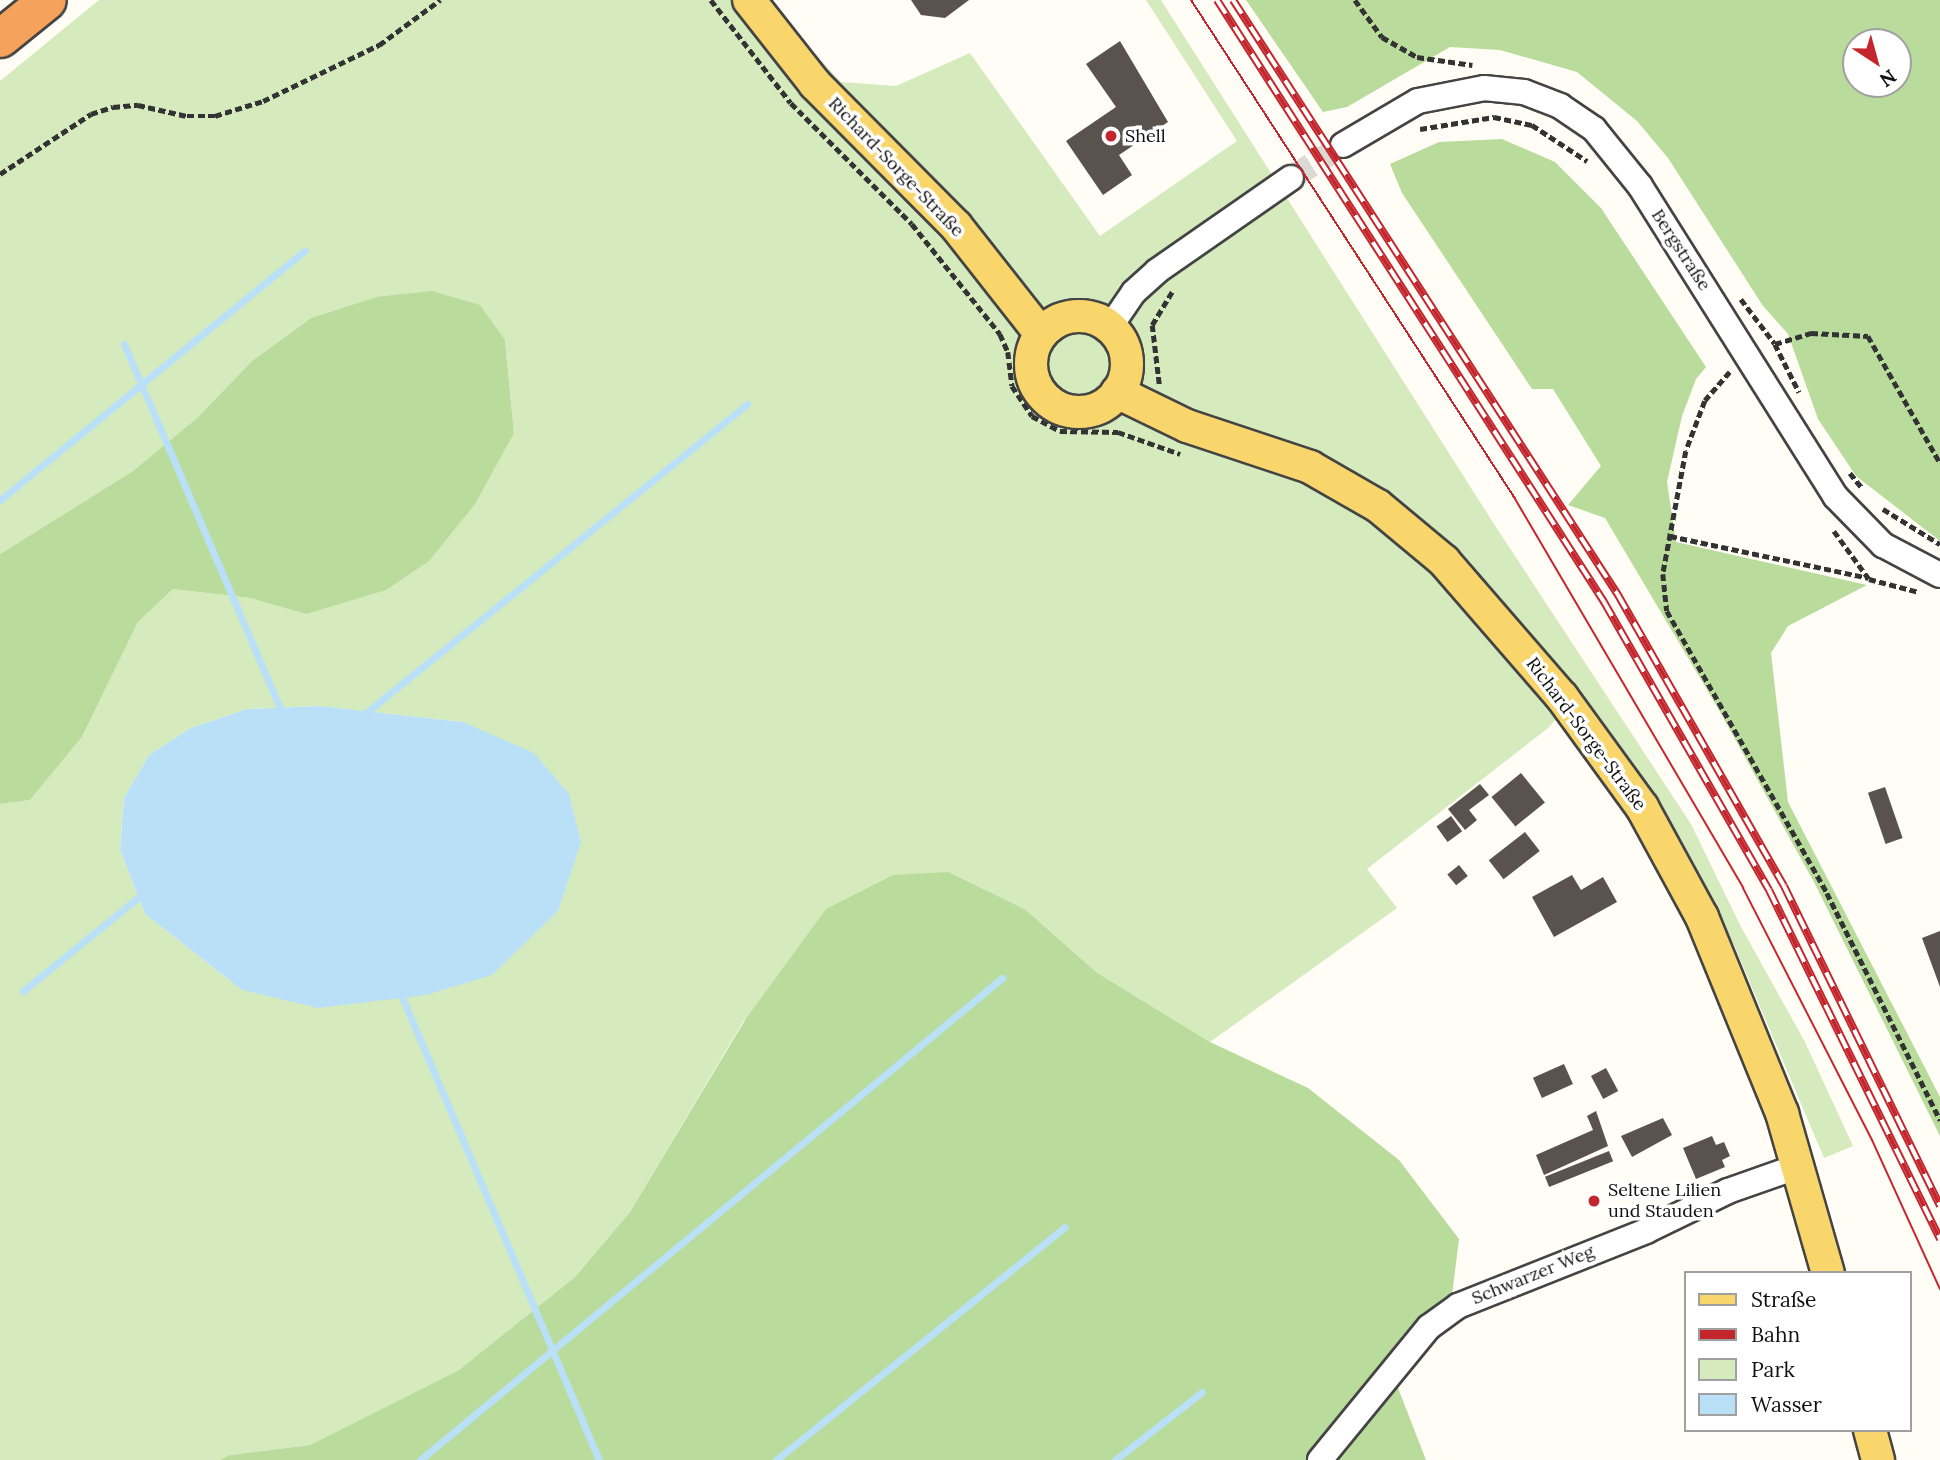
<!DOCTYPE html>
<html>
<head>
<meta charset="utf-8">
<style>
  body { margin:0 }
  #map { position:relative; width:1940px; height:1460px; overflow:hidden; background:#fffdf5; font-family:Lora,serif }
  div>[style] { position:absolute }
  .green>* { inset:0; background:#d5ebbd }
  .forest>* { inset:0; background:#b9dc9c }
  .water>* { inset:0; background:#b9e0f7 }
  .stream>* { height:7px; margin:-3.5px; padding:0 3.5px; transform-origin:3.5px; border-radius:3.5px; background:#b9e0f7 }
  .building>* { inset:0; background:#5a524d; transform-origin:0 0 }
  .minor-tunnel>* { height:24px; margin-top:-12px; transform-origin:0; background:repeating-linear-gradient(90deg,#dbdad3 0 24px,transparent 0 36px) }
  .path>* { height:4.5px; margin-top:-2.25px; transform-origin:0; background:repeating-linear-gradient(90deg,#333 0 7px,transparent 0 10.5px) }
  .roads { filter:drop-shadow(2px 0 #444) drop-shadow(-2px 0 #444) drop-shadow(0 2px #444) drop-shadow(0 -2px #444) }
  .minor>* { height:24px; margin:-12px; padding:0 12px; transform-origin:12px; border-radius:12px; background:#fff }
  .major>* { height:32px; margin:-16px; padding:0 16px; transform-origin:16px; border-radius:16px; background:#f9d66b }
  .major>.ring { margin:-16px; padding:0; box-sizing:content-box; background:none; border:32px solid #f9d66b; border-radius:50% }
  .highway>* { height:37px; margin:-18.5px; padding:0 18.5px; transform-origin:18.5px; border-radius:18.5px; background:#f5a25d }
  .tram>* { height:2px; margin:-1px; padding:0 1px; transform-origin:1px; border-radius:1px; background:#c4262e }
  .rail>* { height:8px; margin-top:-4px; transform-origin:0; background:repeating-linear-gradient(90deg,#fff 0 16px,#c4262e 0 32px); box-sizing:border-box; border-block:2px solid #c4262e }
  .dots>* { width:19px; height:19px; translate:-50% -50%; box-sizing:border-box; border:4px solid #fff; border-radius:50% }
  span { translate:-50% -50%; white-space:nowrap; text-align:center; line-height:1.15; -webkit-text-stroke:7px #fff; paint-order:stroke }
  .poi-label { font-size:18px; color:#111 }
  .left { translate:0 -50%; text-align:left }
  .street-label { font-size:18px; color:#111 }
  .legend { position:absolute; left:1684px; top:1271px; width:228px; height:161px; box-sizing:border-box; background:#fff; border:2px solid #a0a0a0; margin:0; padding:9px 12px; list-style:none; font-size:21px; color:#111 }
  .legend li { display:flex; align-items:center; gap:14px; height:35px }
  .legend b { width:35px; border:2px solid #a0a0a0 }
  .north { position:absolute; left:1842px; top:28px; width:70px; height:70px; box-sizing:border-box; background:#fff; border:2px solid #a0a0a0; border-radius:50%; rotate:144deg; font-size:19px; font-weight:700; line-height:28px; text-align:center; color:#111 }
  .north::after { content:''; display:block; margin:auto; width:24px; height:32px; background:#c4262e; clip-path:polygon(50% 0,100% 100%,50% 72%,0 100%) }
</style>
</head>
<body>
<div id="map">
  <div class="green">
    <div style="clip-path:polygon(evenodd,99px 0,773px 0,786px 23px,841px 82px,896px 86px,970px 53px,1100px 236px,1237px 141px,1146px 0,1161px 0,1494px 524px,1691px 824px,1740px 925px,1805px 1042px,1853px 1146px,1824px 1158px,1734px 945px,1652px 799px,1579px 694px,1548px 728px,1367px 869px,1397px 908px,1210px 1042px,1096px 972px,1026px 910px,744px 1020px,630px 1212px,575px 1277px,459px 1370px,310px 1445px,230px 1455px,219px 1460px,0 1460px,0 804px,30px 800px,82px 737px,138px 622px,173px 589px,250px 598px,306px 614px,514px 433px,505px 340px,376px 297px,311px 318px,252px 361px,197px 418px,133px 471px,0 554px,0 81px,99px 0,318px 706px,463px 722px,242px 990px,145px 914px,120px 850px,124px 798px,149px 755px,191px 728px,247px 709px,318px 706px)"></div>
  </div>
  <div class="forest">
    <div style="clip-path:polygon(evenodd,1246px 0,1940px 0,1940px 541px,1856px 476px,1818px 419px,1788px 334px,1763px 306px,1668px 158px,1637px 121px,1577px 72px,1500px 50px,1450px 47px,1347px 107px,1323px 112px,1246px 0,1898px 42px,1898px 84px,1856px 84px,1856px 42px,1898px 42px)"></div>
    <div style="clip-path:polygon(1502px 139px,1555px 162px,1601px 208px,1706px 367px,1696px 379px,1682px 416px,1667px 482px,1676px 542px,1867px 585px,1788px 626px,1771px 653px,1788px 802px,1940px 1097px,1940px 1136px,1815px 884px,1719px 710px,1605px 518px,1568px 505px,1601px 466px,1553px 389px,1532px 389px,1402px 193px,1390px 164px,1439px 142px)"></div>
    <div style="clip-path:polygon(432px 291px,480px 305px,505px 340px,514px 433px,475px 504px,429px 561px,386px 590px,306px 614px,250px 598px,173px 589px,138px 622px,82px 737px,30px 800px,0 804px,0 554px,133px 471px,197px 418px,252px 361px,311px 318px,376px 297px)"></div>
    <div style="clip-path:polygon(948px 872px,1026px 910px,1096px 972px,1210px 1042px,1308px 1088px,1399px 1160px,1459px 1239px,1450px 1311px,1416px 1351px,1398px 1388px,1426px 1460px,219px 1460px,230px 1455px,310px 1445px,459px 1370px,575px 1277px,630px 1212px,745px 1020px,826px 909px,893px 875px)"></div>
  </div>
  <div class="water">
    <div style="clip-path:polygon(319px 706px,463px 722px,534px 753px,569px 794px,581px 842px,558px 911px,492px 975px,426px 995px,318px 1008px,242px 990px,145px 914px,120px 850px,124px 798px,149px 755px,191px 728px,247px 709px)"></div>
  </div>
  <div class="stream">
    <div style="left:124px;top:344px;width:404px;rotate:66.8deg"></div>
    <div style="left:0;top:500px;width:394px;rotate:-39.3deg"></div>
    <div style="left:362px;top:716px;width:496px;rotate:-39deg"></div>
    <div style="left:399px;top:990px;width:511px;rotate:66.95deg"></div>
    <div style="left:23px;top:991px;width:159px;rotate:-39.1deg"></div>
    <div style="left:420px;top:1460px;width:756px;rotate:-39.63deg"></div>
    <div style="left:776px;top:1460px;width:371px;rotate:-38.9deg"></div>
    <div style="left:1115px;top:1460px;width:110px;rotate:-38deg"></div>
  </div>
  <div class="building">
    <div style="clip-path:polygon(911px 0,969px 0,945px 18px,921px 15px)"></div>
    <div style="clip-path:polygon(1120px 41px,1168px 122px,1119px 155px,1132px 175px,1103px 195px,1066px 141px,1116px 107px,1086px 64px)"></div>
    <div style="left:1521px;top:773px;width:38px;height:38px;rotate:51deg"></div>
    <div style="clip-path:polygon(1480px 784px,1489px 795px,1469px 810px,1477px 820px,1465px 830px,1448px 809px)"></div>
    <div style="left:1885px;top:787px;width:54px;height:18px;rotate:71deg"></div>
    <div style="left:1451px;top:816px;width:19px;height:18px;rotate:54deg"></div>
    <div style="left:1525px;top:832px;width:24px;height:46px;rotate:52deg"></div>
    <div style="left:1459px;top:865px;width:14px;height:15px;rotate:51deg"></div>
    <div style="clip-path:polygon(1572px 875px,1581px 890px,1603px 877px,1617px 902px,1554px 937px,1532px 897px)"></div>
    <div style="clip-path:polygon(1940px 931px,1940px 987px,1922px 938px)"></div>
    <div style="left:1564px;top:1064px;width:22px;height:34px;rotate:66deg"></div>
    <div style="left:1606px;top:1068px;width:26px;height:17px;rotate:62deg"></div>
    <div style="clip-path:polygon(1596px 1111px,1608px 1146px,1544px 1175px,1536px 1155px,1593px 1130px,1587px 1116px)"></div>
    <div style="clip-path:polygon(1663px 1118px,1672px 1135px,1632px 1157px,1621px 1136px)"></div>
    <div style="clip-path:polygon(1712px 1136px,1716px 1145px,1724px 1142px,1730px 1156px,1722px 1160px,1725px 1167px,1696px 1179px,1683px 1148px)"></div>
    <div style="left:1609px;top:1151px;width:11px;height:69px;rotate:68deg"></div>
  </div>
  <div class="minor-tunnel">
    <div style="left:1291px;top:178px;width:62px;rotate:-32.4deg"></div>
  </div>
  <div class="path">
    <div style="left:711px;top:0;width:130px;rotate:52.2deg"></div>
    <div style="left:791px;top:103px;width:171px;rotate:45deg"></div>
    <div style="left:912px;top:224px;width:141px;rotate:51.3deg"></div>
    <div style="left:1000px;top:334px;width:20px;rotate:66deg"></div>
    <div style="left:1008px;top:352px;width:34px;rotate:83deg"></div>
    <div style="left:1012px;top:386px;width:36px;rotate:56deg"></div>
    <div style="left:1032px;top:416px;width:32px;rotate:28deg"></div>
    <div style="left:1060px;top:431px;width:58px;rotate:1deg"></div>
    <div style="left:1118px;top:432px;width:66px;rotate:19.5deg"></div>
    <div style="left:1355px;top:0;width:46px;rotate:53.9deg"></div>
    <div style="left:1382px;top:37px;width:40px;rotate:29.7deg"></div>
    <div style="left:1417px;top:57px;width:56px;rotate:8.3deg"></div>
    <div style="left:1420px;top:129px;width:75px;rotate:-9.2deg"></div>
    <div style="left:1494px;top:117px;width:39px;rotate:12deg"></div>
    <div style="left:1532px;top:125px;width:66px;rotate:33.2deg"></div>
    <div style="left:0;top:174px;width:109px;rotate:-33.4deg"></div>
    <div style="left:91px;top:114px;width:23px;rotate:-18deg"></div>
    <div style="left:113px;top:107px;width:25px;rotate:-5deg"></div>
    <div style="left:138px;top:105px;width:50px;rotate:12.7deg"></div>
    <div style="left:187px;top:116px;width:28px"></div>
    <div style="left:215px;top:116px;width:50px;rotate:-17.4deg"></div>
    <div style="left:263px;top:101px;width:129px;rotate:-25.8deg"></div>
    <div style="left:379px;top:45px;width:76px;rotate:-36.4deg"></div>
    <div style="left:1741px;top:299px;width:56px;rotate:52.9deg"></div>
    <div style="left:1775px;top:344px;width:54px;rotate:63.4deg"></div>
    <div style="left:1775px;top:344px;width:38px;rotate:-17deg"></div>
    <div style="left:1811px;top:333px;width:57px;rotate:3deg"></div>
    <div style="left:1868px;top:336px;width:146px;rotate:60.4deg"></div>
    <div style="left:1730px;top:372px;width:38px;rotate:131deg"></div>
    <div style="left:1705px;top:401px;width:53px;rotate:110.8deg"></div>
    <div style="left:1686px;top:451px;width:125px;rotate:100.6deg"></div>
    <div style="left:1663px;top:574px;width:37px;rotate:84deg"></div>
    <div style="left:1667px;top:611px;width:324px;rotate:60.4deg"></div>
    <div style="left:1827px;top:893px;width:254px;rotate:63.5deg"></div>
    <div style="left:1159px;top:384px;width:59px;rotate:-96.8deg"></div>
    <div style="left:1152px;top:325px;width:39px;rotate:-59deg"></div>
    <div style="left:1850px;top:473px;width:19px;rotate:51deg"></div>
    <div style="left:1883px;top:509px;width:67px;rotate:31.6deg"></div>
    <div style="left:1834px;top:531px;width:59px;rotate:53.9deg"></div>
    <div style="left:1869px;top:579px;width:52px;rotate:14.6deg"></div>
    <div style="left:1670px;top:536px;width:203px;rotate:11.9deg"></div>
  </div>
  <div class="roads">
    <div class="minor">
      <div style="left:1343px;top:145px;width:87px;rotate:-30.4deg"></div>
      <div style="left:1418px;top:101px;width:67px;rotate:-11.1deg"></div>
      <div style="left:1484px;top:88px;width:40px;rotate:5.7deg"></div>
      <div style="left:1524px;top:92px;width:39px;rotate:21deg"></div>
      <div style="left:1560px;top:106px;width:41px;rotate:34.1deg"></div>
      <div style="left:1594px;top:129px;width:73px;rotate:51.1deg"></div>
      <div style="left:1640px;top:186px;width:366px;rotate:57.8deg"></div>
      <div style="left:1835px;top:496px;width:69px;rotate:45.6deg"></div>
      <div style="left:1883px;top:545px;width:64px;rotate:27.8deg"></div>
      <div style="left:1110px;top:327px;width:42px;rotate:-55.6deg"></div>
      <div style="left:1134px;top:292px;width:31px;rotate:-42deg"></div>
      <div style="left:1157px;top:271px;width:163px;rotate:-34.8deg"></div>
      <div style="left:1320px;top:1460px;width:172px;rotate:-50.7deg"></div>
      <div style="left:1429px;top:1327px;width:36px;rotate:-36deg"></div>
      <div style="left:1458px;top:1306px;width:202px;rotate:-21.7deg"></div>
      <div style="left:1646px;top:1231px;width:91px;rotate:-26deg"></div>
      <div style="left:1728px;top:1191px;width:75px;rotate:-19.4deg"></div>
    </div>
    <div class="major">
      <div style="left:749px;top:0;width:107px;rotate:51.8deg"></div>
      <div style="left:815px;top:84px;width:200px;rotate:45.2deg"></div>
      <div style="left:956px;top:226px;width:137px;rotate:51.8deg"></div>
      <div class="ring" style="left:1031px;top:316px;width:64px;height:64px"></div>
      <div style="left:1117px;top:392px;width:78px;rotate:25.9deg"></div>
      <div style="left:1187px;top:426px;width:130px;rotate:18.4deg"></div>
      <div style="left:1310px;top:467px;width:78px;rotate:29.8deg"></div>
      <div style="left:1378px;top:506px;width:86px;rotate:39.8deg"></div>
      <div style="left:1444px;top:561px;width:180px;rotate:49.1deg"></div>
      <div style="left:1562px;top:697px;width:136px;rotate:54deg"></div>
      <div style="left:1642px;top:807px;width:125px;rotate:61.4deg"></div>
      <div style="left:1702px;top:917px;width:212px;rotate:67.8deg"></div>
      <div style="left:1782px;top:1113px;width:166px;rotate:74deg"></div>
      <div style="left:1870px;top:1430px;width:31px;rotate:75deg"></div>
    </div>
    <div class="highway">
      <div style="left:0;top:38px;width:60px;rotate:-39deg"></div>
    </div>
  </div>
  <div class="tram">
    <div style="left:1191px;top:0;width:593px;rotate:56.98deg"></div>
    <div style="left:1514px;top:497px;width:453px;rotate:59.6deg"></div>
    <div style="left:1743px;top:888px;width:283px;rotate:62.9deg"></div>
    <div style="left:1872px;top:1140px;width:164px;rotate:65.5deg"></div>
  </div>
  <div class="rail">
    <div style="left:1217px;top:0;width:716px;rotate:57.26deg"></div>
    <div style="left:1604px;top:602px;width:332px;rotate:60.2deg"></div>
    <div style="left:1769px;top:890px;width:389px;rotate:63.9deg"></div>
    <div style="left:1233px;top:0;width:709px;rotate:57.09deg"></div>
    <div style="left:1618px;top:595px;width:335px;rotate:60.3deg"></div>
    <div style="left:1784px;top:886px;width:356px;rotate:64deg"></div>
  </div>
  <div class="dots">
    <div style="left:1111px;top:136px;background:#c4262e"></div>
    <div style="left:1594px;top:1201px;background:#c4262e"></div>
  </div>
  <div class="poi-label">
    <span class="left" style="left:1125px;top:136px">Shell</span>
    <span class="left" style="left:1608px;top:1201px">Seltene Lilien<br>und Stauden</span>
  </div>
  <div class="street-label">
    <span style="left:896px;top:167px;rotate:46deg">Richard-Sorge-Straße</span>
    <span style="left:1681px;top:250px;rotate:57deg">Bergstraße</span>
    <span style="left:1586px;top:734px;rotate:53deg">Richard-Sorge-Straße</span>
    <span style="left:1533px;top:1275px;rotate:-22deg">Schwarzer Weg</span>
  </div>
  <ul class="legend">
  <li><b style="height:9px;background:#f9d66b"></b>Straße</li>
  <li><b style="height:9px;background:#c4262e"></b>Bahn</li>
  <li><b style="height:19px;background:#d5ebbd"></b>Park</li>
  <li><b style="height:19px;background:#b9e0f7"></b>Wasser</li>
  </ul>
  <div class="north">N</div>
</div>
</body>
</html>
